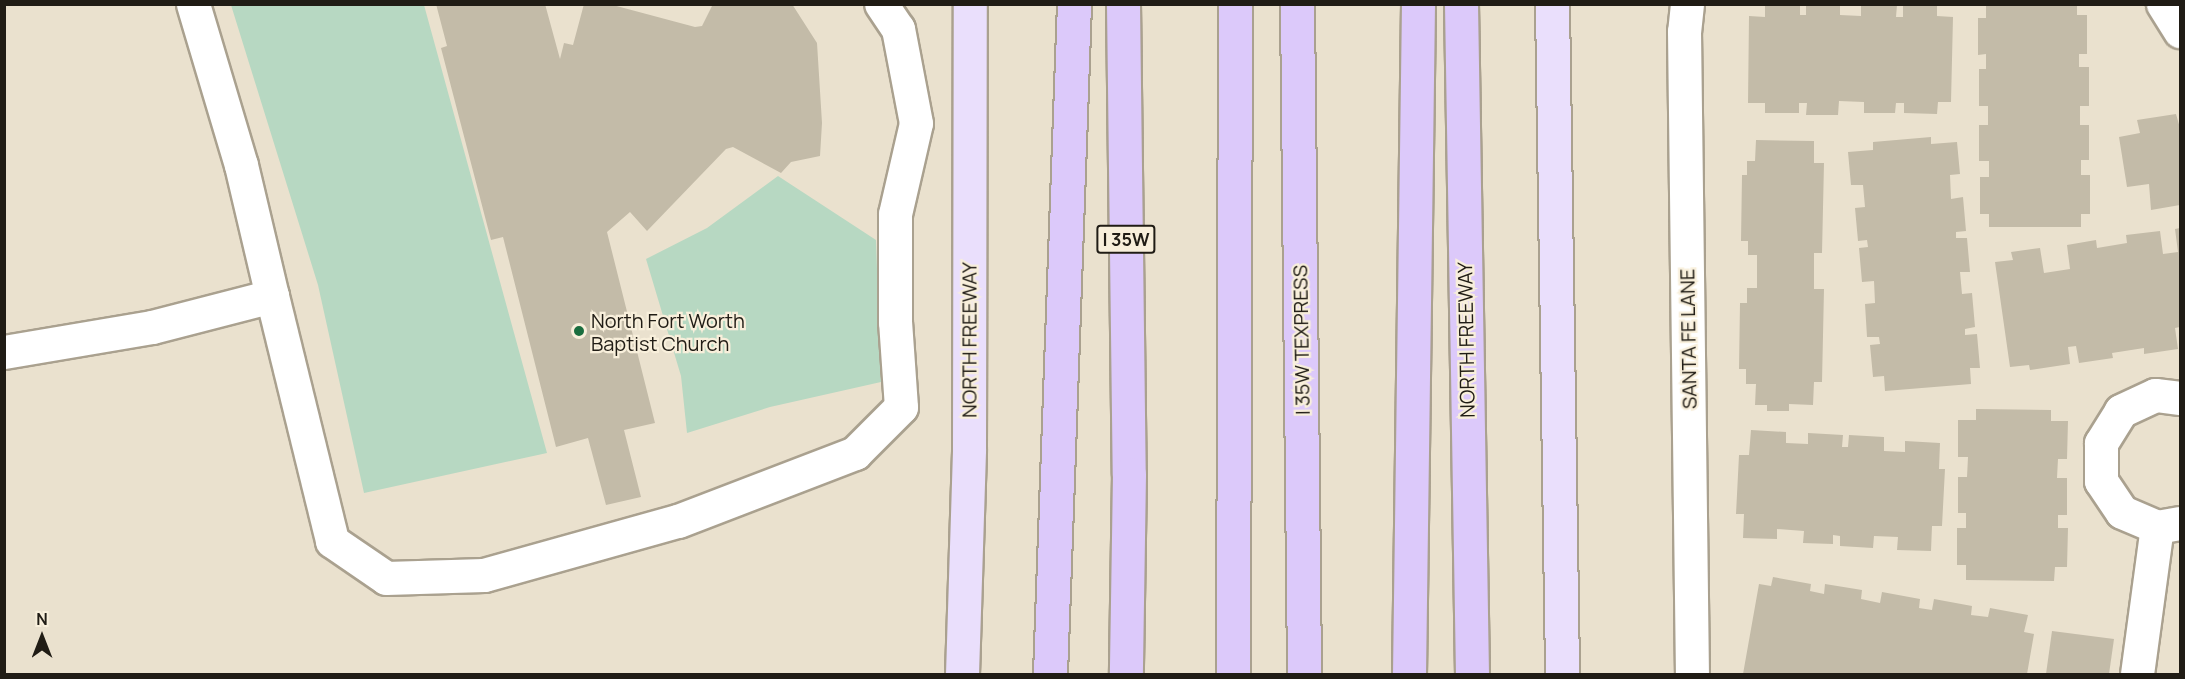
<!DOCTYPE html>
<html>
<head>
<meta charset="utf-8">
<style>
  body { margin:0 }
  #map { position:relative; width:2185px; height:679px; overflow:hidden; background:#eae1ce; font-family:Manrope,sans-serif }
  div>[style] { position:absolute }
  .green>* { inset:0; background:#b7d8c2 }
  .building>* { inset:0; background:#c3bba8 }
  .roads { filter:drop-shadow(2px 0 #aaa18f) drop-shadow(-2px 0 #aaa18f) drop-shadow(0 2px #aaa18f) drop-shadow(0 -2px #aaa18f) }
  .minor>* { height:33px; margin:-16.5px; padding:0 16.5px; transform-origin:16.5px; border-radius:16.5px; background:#fff }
  .major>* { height:33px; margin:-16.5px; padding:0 16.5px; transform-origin:16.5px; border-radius:16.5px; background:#eadffc }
  .highway>* { height:33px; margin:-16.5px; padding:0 16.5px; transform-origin:16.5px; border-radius:16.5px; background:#dcc9fa }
  .dots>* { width:16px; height:16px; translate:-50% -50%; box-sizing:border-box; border:3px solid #f8efdb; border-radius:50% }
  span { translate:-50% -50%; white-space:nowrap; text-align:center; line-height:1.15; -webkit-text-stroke:4.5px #f8efdb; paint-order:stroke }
  .shield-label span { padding:2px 4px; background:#f8efdb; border:2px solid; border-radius:4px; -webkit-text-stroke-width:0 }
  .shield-label { font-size:18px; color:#201c15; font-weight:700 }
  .poi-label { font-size:20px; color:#201c15 }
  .left { translate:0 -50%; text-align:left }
  .street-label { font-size:20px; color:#201c15 }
  .frame { position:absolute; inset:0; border:6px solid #201c15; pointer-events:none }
  .north { position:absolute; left:12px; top:607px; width:60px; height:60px; -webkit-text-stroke:4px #f8efdb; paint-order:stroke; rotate:0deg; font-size:16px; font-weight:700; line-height:24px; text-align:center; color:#201c15 }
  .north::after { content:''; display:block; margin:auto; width:21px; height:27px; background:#201c15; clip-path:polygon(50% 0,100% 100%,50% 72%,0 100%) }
</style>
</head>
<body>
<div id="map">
  <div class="green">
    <div style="clip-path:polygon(231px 5px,424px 5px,547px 453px,364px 493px,318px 285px)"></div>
    <div style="clip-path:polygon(778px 176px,876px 240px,881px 382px,770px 407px,687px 433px,681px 376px,646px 259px,707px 228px)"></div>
  </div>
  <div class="building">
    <div style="clip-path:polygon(436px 4px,545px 4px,560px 59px,564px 43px,573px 45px,584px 4px,609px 4px,695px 27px,702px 26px,713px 4px,792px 4px,817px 43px,822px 123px,820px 156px,791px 162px,781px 173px,733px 147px,726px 149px,647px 231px,630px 212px,607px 232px,655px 423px,624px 430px,641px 497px,606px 505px,588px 438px,556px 447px,503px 237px,491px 240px,441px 48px,447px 46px)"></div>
    <div style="clip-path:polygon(1986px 4px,2077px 4px,2077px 15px,2087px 15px,2087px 54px,2079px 54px,2079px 67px,2089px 67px,2089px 106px,2080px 106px,2080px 125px,2089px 125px,2089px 160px,2081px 160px,2081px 175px,2090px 175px,2090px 214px,2081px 214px,2081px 227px,1989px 227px,1989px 214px,1980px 214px,1980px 177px,1989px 177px,1989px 161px,1979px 161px,1979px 125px,1988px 125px,1988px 106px,1979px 106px,1979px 69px,1986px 69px,1986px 54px,1978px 55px,1978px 18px,1986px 18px)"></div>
    <div style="clip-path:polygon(1765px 5px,1800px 5px,1800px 15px,1806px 15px,1806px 5px,1840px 5px,1840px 15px,1861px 16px,1861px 5px,1897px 5px,1896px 17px,1903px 17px,1903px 5px,1937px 6px,1937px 16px,1953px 17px,1951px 102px,1938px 102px,1937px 114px,1904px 113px,1904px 103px,1896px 103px,1895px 113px,1864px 113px,1864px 102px,1839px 101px,1838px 115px,1806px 115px,1807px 103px,1799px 103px,1799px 113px,1765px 113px,1765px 103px,1748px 103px,1749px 16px,1765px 17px)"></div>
    <div style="clip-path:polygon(2176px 114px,2180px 128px,2180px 205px,2151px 210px,2149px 184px,2127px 187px,2119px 137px,2140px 133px,2137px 120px)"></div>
    <div style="clip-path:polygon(1931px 137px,1931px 144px,1957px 142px,1960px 174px,1950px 175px,1951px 199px,1963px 197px,1966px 231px,1956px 232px,1956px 238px,1967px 238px,1970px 272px,1960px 272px,1962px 294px,1972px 293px,1975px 327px,1965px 329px,1965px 335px,1977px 334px,1980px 368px,1970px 368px,1971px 384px,1885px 391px,1884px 376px,1873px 377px,1870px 345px,1880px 344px,1879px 337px,1867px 337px,1865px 304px,1875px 303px,1874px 281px,1862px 282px,1859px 248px,1868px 247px,1867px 240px,1858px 241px,1855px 208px,1865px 207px,1863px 185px,1851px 185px,1848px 152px,1873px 150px,1873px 142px)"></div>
    <div style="clip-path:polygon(1756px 140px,1814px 141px,1814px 163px,1824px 163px,1822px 253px,1814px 253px,1814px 289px,1824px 289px,1822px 382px,1814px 382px,1813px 405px,1789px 404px,1789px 411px,1767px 411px,1767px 405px,1755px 405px,1756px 384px,1746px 384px,1746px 369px,1739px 369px,1740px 303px,1747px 303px,1747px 288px,1757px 288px,1757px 255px,1748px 255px,1748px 241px,1741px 241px,1742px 175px,1747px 175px,1747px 161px,1755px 161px)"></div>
    <div style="clip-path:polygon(2180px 228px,2180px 327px,2175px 328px,2178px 349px,2144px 354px,2144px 348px,2112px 353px,2113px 358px,2079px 363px,2076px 346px,2068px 347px,2070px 364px,2030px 370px,2029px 365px,2010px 367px,1995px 262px,2013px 260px,2011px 252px,2040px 248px,2044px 273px,2070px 269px,2067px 245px,2096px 240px,2097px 248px,2127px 243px,2126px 235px,2160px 231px,2163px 254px,2178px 252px,2175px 229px)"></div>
    <div style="clip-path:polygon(1976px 409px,2051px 410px,2051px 421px,2068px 421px,2067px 459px,2058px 459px,2057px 478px,2067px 478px,2067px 515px,2058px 515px,2058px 528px,2068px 528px,2067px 567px,2055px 567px,2054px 581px,1966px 580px,1966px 565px,1957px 565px,1957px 528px,1966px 528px,1966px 513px,1958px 513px,1958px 477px,1967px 477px,1968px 457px,1958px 457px,1958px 420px,1976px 420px)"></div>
    <div style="clip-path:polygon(1751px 430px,1786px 432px,1786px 443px,1808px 444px,1808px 433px,1843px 435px,1842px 447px,1848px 447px,1849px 435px,1884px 437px,1884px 451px,1905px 452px,1905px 441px,1940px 443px,1939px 469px,1945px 469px,1942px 526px,1932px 526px,1931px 551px,1897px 550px,1898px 537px,1874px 536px,1873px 548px,1840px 546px,1840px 536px,1833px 535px,1833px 544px,1803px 543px,1804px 531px,1777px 529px,1777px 539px,1743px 538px,1744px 514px,1736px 514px,1739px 455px,1749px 455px)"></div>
    <div style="clip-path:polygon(1773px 577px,1811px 584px,1810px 591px,1824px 594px,1825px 584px,1862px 590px,1861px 599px,1880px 603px,1882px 592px,1920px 599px,1919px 608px,1932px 610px,1934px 599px,1972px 606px,1971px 615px,1988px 617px,1990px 608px,2028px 615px,2024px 632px,2034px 634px,2027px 674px,1743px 674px,1759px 584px,1771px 586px)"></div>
    <div style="clip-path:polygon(2052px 631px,2114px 639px,2109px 674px,2046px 674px)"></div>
  </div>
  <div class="roads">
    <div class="minor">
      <div style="left:193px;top:4px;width:168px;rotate:73.4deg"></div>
      <div style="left:241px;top:165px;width:135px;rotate:76.7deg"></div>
      <div style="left:1687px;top:4px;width:27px;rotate:96deg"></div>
      <div style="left:1684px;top:31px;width:643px;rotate:89.29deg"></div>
      <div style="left:2163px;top:4px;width:32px;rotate:58deg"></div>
      <div style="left:4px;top:352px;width:150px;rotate:-9.6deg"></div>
      <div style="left:152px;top:327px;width:124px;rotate:-14.5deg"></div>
      <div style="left:272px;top:296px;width:252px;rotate:76.2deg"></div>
      <div style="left:332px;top:541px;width:65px;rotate:34.4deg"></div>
      <div style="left:386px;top:578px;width:98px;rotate:-1.8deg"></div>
      <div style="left:484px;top:575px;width:201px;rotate:-15.6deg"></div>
      <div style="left:678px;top:521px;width:190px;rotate:-21deg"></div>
      <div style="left:855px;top:453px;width:65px;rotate:-45deg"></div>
      <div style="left:901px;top:407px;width:85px;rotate:-94deg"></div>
      <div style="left:895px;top:322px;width:108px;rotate:-90deg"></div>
      <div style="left:895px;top:214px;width:93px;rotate:-77deg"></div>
      <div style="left:916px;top:123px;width:96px;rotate:-100.8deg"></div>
      <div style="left:898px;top:29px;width:30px;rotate:-124deg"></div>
      <div style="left:2180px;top:398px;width:25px;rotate:-173deg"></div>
      <div style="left:2155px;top:395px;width:38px;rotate:155deg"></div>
      <div style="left:2121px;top:411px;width:38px;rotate:122deg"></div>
      <div style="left:2101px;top:443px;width:38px;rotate:90deg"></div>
      <div style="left:2101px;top:481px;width:37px;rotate:56deg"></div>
      <div style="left:2122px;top:512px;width:38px;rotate:23deg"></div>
      <div style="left:2157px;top:527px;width:23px;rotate:-10deg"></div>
      <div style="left:2137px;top:674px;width:148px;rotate:-82.3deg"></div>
    </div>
    <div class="major">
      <div style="left:1552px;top:4px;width:670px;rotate:89.14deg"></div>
      <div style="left:962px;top:674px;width:225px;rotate:-88.2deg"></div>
      <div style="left:969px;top:449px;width:445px;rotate:-89.9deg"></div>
    </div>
    <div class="highway">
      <div style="left:1123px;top:4px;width:470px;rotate:89.3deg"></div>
      <div style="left:1129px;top:474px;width:200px;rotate:90.9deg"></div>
      <div style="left:1297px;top:4px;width:670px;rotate:89.4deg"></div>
      <div style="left:1461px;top:4px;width:670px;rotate:89.06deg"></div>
      <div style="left:1050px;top:674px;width:670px;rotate:-87.95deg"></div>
      <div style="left:1233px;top:674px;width:670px;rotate:-89.83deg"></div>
      <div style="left:1409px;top:674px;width:670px;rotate:-89.23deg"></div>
    </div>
  </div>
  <div class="dots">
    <div style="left:579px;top:331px;background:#1a6d3e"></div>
  </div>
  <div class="shield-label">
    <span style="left:1126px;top:239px">I 35W</span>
  </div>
  <div class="poi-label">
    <span class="left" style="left:591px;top:332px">North Fort Worth<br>Baptist Church</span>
  </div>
  <div class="street-label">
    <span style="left:1688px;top:339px;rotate:-91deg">SANTA FE LANE</span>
    <span style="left:969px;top:340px;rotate:-90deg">NORTH FREEWAY</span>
    <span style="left:1301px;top:340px;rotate:-91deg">I 35W TEXPRESS</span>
    <span style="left:1466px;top:340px;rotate:-91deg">NORTH FREEWAY</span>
  </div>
  <div class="frame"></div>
  <div class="north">N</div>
</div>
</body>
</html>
